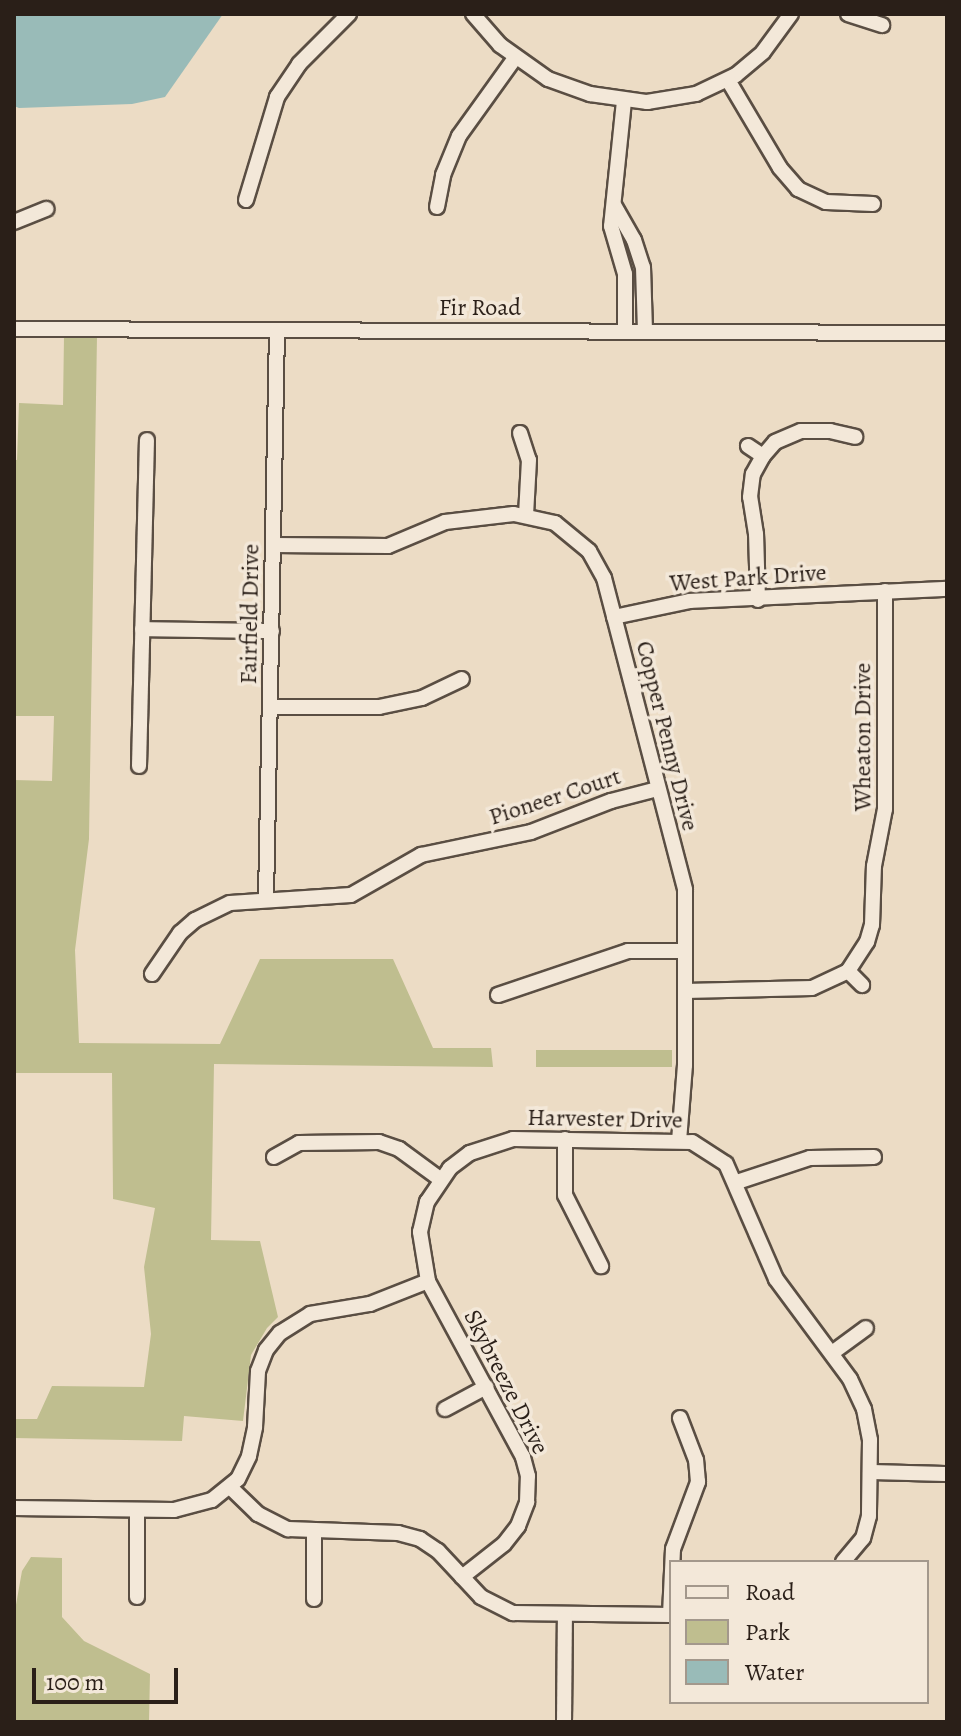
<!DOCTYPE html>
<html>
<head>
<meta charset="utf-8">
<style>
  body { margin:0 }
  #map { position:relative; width:961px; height:1736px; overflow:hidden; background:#ecdcc5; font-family:Alegreya,serif }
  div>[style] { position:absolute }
  .green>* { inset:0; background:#bfbe8f; transform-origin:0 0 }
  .water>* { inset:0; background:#99bbb8 }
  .roads { filter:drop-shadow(2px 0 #5a4e43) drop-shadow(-2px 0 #5a4e43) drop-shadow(0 2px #5a4e43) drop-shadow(0 -2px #5a4e43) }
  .minor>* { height:14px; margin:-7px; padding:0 7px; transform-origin:7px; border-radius:7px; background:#f3e8d9 }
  span { translate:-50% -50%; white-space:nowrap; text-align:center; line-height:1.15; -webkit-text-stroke:7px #f3e8d9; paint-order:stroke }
  .street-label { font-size:24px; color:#2a1f18 }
  .frame { position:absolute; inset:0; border:16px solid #2a1f18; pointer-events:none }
  .legend { position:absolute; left:669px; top:1560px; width:260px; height:144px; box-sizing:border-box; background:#f3e8d9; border:2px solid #a3988c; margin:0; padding:10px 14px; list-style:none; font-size:24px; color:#2a1f18 }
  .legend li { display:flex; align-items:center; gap:16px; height:40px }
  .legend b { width:40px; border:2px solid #a3988c }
  .scale { position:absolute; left:32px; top:1668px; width:146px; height:36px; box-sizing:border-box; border:4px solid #2a1f18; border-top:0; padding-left:10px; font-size:24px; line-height:28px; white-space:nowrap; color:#2a1f18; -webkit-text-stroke:6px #f3e8d9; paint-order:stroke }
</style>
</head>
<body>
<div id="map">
  <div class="green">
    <div style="clip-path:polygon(64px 336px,97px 336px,89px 839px,75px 950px,79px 1043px,220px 1044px,260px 959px,393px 959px,433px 1048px,491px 1048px,493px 1067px,214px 1064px,211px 1240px,260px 1241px,278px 1317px,267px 1328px,251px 1355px,243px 1421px,184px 1416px,182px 1441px,14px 1438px,14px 1419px,37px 1419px,52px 1386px,144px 1387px,151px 1334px,144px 1267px,155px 1208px,113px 1199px,112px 1073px,14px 1073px,14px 780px,52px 781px,54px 716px,14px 716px,14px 460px,17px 460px,19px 403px,63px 405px)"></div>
    <div style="left:536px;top:1050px;width:136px;height:17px"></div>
    <div style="clip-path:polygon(31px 1557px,62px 1558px,62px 1617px,84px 1641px,150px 1674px,149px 1722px,14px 1722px,14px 1616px,22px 1571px)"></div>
  </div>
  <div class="water">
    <div style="clip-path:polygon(14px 14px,223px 14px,165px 97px,132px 104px,19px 108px,14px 106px)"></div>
  </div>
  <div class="roads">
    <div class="minor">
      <div style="left:473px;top:14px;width:41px;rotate:48.9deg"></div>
      <div style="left:500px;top:45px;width:59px;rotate:35.3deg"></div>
      <div style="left:548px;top:79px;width:45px;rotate:19.7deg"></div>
      <div style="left:590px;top:94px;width:58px;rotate:8deg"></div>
      <div style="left:647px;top:102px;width:50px;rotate:-9.3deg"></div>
      <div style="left:696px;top:94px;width:44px;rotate:-25.4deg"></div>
      <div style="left:736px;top:75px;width:35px;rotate:-40deg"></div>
      <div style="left:763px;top:52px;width:47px;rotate:-53.6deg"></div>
      <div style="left:848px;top:14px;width:36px;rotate:18deg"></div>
      <div style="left:728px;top:80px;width:102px;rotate:59.4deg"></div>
      <div style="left:780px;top:168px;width:28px;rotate:49deg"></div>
      <div style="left:798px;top:189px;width:31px;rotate:25deg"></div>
      <div style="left:826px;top:202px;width:47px;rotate:2.4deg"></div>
      <div style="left:624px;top:101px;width:126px;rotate:95.9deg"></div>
      <div style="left:611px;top:226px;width:50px;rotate:73.7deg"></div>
      <div style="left:625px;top:274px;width:56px;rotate:90deg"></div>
      <div style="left:246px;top:200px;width:108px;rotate:-73.2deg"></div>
      <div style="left:277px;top:97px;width:40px;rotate:-56deg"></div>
      <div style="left:299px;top:64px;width:71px;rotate:-45deg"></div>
      <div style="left:614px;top:205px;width:40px;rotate:60.3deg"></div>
      <div style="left:634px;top:240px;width:28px;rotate:72deg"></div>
      <div style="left:643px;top:267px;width:64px;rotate:88.2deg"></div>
      <div style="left:437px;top:207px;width:33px;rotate:-79deg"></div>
      <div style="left:443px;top:175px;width:42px;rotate:-67.7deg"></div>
      <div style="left:459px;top:136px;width:96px;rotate:-54.3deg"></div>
      <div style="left:14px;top:222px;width:35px;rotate:-22deg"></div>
      <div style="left:14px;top:329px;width:933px;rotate:0.25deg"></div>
      <div style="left:520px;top:433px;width:28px;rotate:72deg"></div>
      <div style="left:529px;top:460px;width:55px;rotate:93.1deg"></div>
      <div style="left:748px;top:446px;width:18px;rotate:34deg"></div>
      <div style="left:274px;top:545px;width:114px;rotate:0.5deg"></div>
      <div style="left:388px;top:546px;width:62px;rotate:-22.8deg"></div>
      <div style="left:445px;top:522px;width:69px;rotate:-6.6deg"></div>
      <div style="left:514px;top:514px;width:42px;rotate:12.4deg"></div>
      <div style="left:555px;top:523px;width:44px;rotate:39.5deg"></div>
      <div style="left:589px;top:551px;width:31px;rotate:61deg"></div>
      <div style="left:604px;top:578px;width:322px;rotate:75.4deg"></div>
      <div style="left:685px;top:890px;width:175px;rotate:90deg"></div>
      <div style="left:685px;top:1065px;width:76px;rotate:94.5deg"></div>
      <div style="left:758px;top:600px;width:66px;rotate:-91.7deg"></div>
      <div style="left:756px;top:534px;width:37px;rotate:-99deg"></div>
      <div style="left:750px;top:497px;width:23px;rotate:-83deg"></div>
      <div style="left:753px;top:474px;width:21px;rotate:-61deg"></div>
      <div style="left:763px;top:456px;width:18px;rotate:-49deg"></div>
      <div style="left:775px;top:442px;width:28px;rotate:-23deg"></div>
      <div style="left:801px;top:431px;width:29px"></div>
      <div style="left:830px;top:431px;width:26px;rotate:13deg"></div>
      <div style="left:614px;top:617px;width:78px;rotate:-11.9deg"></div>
      <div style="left:690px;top:601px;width:257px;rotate:-2.7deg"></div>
      <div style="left:142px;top:629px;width:130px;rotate:0.9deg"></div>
      <div style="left:270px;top:707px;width:109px"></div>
      <div style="left:379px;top:707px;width:44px;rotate:-11.8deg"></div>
      <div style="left:422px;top:698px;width:44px;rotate:-25.4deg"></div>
      <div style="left:139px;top:766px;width:326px;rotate:-88.6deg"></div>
      <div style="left:266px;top:898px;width:567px;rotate:-88.89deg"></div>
      <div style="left:848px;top:971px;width:20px;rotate:45deg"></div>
      <div style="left:152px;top:974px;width:50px;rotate:-55.7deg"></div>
      <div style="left:180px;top:933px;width:20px;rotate:-41deg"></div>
      <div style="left:195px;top:920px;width:39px;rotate:-26deg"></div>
      <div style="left:230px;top:903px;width:121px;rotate:-3.8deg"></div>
      <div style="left:351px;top:895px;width:81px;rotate:-29.7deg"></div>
      <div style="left:421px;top:855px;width:112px;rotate:-11.8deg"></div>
      <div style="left:531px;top:832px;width:86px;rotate:-21.2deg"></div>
      <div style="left:611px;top:801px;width:48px;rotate:-14.6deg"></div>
      <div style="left:685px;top:991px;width:127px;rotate:-1.4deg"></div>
      <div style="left:812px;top:988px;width:40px;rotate:-25deg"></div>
      <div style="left:848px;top:971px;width:35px;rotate:-57deg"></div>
      <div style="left:867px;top:942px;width:18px;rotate:-74deg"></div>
      <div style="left:872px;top:925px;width:59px;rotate:-88.1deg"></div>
      <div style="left:874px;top:866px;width:58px;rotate:-79.1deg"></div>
      <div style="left:885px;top:809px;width:218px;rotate:-90deg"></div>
      <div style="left:498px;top:995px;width:137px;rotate:-18.7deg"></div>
      <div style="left:628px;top:951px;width:57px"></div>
      <div style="left:565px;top:1139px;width:56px;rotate:90deg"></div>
      <div style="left:565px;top:1195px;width:80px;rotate:63.1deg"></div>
      <div style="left:274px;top:1157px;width:29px;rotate:-29deg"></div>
      <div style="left:299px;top:1143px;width:80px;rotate:-0.7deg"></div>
      <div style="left:379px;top:1142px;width:21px;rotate:19deg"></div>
      <div style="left:399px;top:1149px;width:51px;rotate:36.2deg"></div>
      <div style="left:737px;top:1182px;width:77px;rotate:-18.2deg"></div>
      <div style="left:810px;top:1158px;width:64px;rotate:-0.9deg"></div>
      <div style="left:832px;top:1353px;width:42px;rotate:-36.3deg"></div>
      <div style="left:445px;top:1409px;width:47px;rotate:-28.2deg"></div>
      <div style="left:870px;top:1472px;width:77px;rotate:1.5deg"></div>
      <div style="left:230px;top:1487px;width:39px;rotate:44deg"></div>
      <div style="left:258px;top:1514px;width:34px;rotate:27deg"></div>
      <div style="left:288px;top:1529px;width:110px;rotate:2.1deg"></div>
      <div style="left:398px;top:1533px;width:23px;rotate:15deg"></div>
      <div style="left:420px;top:1539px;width:22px;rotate:34deg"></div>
      <div style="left:438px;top:1551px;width:63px;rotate:46.9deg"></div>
      <div style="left:481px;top:1597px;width:36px;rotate:27deg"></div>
      <div style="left:513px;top:1613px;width:158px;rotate:0.7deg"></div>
      <div style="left:14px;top:1508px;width:160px;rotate:0.7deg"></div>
      <div style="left:174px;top:1510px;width:39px;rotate:-15deg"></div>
      <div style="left:212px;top:1500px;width:33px;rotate:-39deg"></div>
      <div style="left:238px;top:1479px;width:25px;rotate:-64deg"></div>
      <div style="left:249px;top:1456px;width:30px;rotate:-78deg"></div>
      <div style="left:255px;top:1427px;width:56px;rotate:-86.9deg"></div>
      <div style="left:258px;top:1371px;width:22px;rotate:-69deg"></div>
      <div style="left:266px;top:1350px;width:22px;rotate:-51deg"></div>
      <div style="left:280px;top:1333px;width:36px;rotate:-32deg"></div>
      <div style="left:310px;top:1314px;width:61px;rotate:-9.5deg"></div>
      <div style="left:370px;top:1304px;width:62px;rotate:-21.6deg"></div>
      <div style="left:462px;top:1577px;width:53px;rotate:-38.2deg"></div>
      <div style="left:504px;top:1544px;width:23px;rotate:-52deg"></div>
      <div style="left:518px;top:1526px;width:26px;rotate:-69deg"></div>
      <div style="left:527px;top:1502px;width:26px;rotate:-88deg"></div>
      <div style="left:528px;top:1476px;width:20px;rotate:-105deg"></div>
      <div style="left:523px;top:1457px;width:200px;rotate:-118.4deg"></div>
      <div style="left:428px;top:1281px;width:50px;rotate:-99.3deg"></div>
      <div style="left:420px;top:1232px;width:31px;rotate:-77deg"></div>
      <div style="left:427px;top:1202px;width:41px;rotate:-55.9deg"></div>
      <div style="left:450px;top:1168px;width:25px;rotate:-37deg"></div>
      <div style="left:470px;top:1153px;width:45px;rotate:-18deg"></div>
      <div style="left:513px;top:1139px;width:179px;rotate:1deg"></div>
      <div style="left:692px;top:1142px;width:40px;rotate:32.9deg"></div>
      <div style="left:726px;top:1164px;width:125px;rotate:66.5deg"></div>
      <div style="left:776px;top:1279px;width:124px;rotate:53.5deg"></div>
      <div style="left:850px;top:1379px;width:33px;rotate:65deg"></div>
      <div style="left:864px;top:1409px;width:32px;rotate:79deg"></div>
      <div style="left:870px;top:1440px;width:76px;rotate:90.8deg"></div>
      <div style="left:869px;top:1516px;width:23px;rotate:105deg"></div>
      <div style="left:863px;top:1538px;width:31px;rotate:130deg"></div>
      <div style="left:137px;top:1597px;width:87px;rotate:-90deg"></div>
      <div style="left:314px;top:1599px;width:68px;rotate:-90deg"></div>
      <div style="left:670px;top:1615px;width:66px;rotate:-87.4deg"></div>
      <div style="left:673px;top:1549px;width:72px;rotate:-69.5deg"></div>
      <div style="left:698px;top:1482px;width:22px;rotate:-95deg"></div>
      <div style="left:696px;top:1460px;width:45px;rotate:-110.9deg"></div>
      <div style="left:564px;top:1722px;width:108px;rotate:-89.5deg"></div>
    </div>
  </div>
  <div class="street-label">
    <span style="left:480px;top:308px">Fir Road</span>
    <span style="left:748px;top:578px;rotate:-4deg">West Park Drive</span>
    <span style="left:250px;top:614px;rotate:-89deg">Fairfield Drive</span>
    <span style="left:667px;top:736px;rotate:76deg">Copper Penny Drive</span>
    <span style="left:863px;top:737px;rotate:-90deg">Wheaton Drive</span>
    <span style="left:555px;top:797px;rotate:-18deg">Pioneer Court</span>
    <span style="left:605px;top:1119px;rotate:1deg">Harvester Drive</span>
    <span style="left:506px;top:1382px;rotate:63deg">Skybreeze Drive</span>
  </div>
  <div class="frame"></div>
  <ul class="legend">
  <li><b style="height:10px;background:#f3e8d9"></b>Road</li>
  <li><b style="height:22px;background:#bfbe8f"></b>Park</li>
  <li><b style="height:22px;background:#99bbb8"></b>Water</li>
  </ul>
  <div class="scale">100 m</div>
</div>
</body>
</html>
